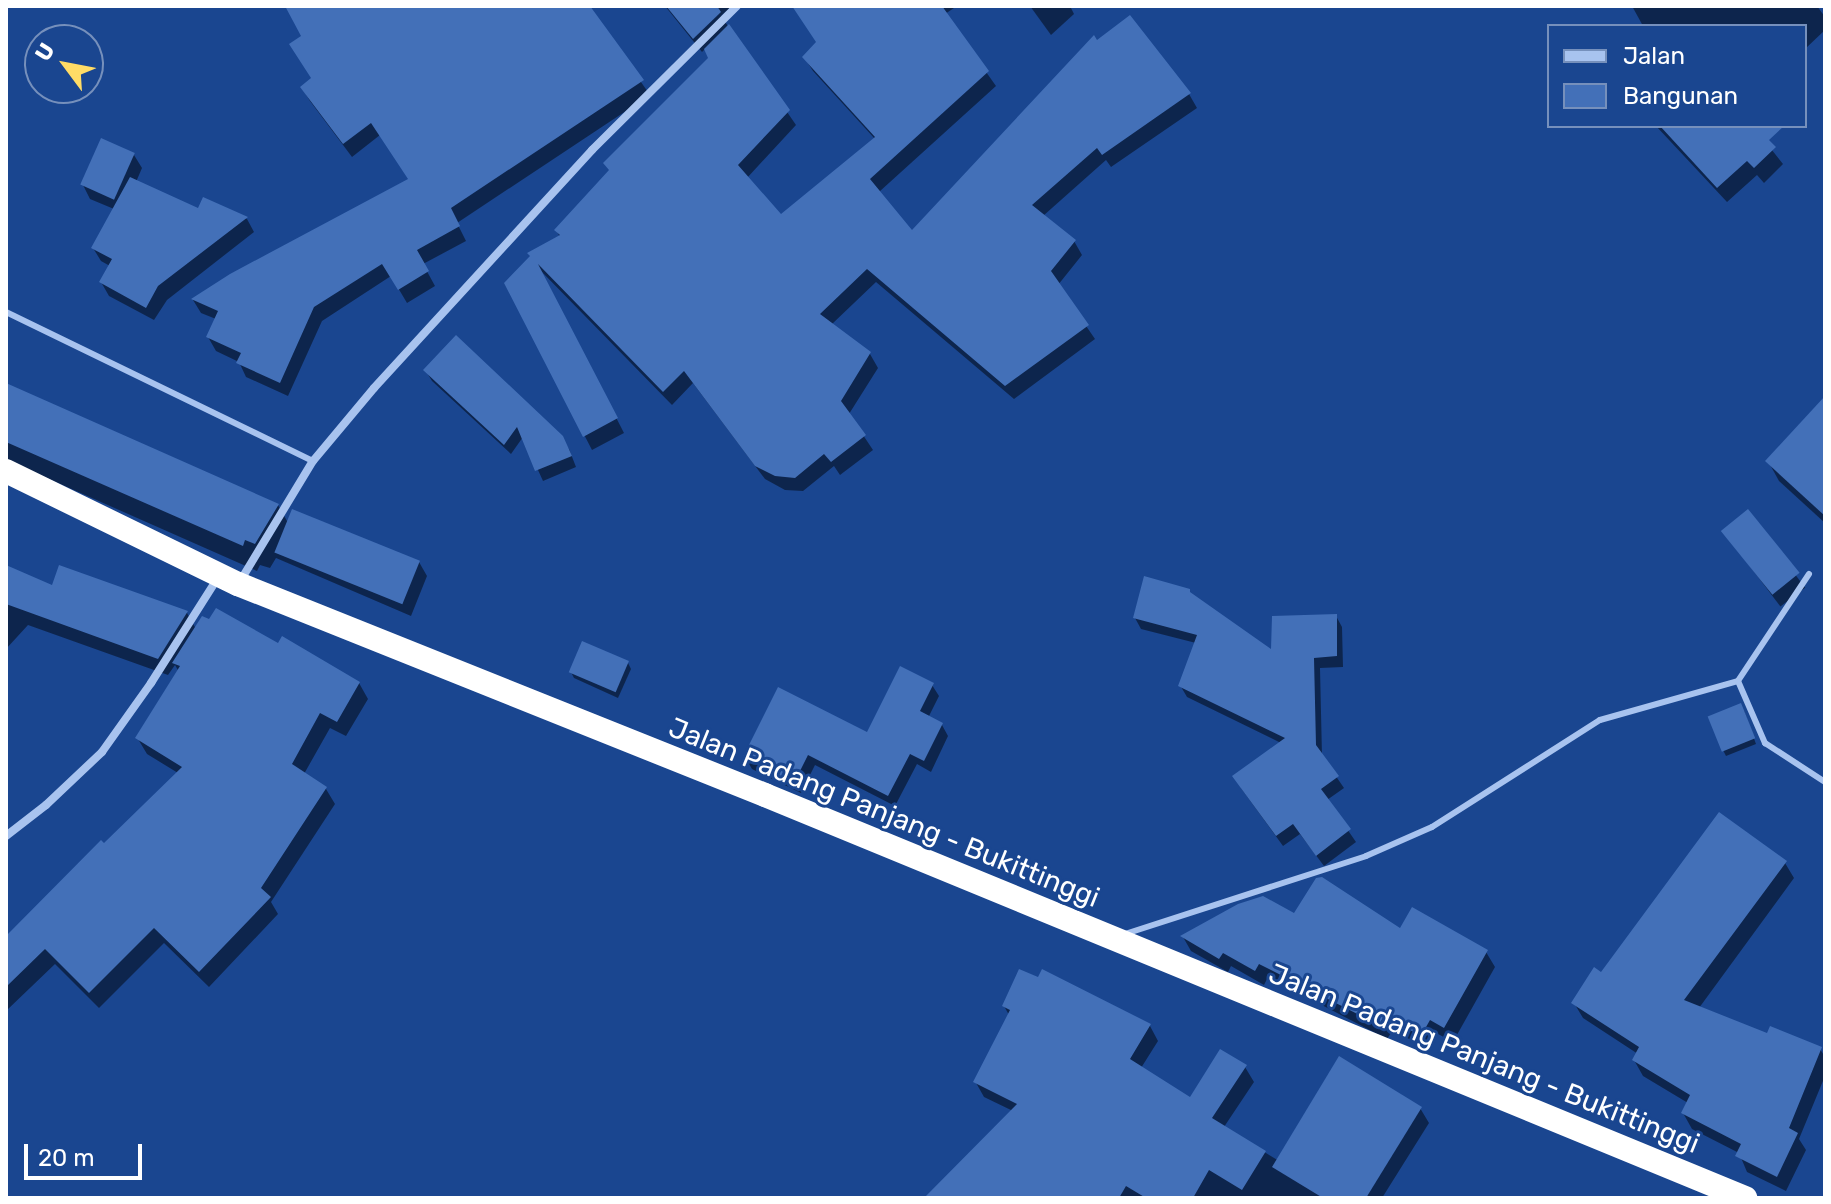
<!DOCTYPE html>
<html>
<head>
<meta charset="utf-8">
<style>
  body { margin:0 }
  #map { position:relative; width:1831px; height:1204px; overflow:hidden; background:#1a4690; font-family:Rubik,sans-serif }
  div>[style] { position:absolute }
  .shadow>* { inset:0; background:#0007; transform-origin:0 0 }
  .building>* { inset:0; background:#4370b8; transform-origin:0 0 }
  .lane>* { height:6px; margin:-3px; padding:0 3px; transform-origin:3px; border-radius:3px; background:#a8c3ef }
  .street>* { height:8px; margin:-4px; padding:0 4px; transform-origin:4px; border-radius:4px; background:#a8c3ef }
  .highway>* { height:24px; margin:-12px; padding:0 12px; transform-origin:12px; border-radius:12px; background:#fff }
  span { translate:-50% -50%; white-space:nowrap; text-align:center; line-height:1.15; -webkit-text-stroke:6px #1a4690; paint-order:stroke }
  .street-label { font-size:28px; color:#fff }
  .frame { position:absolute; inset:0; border:8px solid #fff; pointer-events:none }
  .legend { position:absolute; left:1547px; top:24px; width:260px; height:104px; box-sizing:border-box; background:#1a4690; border:2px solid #7690bc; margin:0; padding:10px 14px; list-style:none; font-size:24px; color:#fff }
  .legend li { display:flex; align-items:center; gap:16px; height:40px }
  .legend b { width:40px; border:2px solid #7690bc }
  .north { position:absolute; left:24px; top:24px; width:80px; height:80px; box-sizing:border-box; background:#1a4690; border:2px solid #7690bc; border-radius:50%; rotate:302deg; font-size:22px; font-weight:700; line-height:32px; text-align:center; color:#fff }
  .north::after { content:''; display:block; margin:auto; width:28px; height:36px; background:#ffdc66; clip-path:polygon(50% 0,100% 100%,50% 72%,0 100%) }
  .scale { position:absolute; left:24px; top:1144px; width:118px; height:36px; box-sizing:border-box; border:4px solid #fff; border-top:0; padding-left:10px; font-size:24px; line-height:28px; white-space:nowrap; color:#fff; -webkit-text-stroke:6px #1a4690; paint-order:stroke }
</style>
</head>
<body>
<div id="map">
  <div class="shadow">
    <div style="clip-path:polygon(289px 6px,588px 6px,650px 95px,457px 223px,466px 241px,423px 264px,435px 286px,407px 303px,391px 276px,322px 321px,288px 396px,246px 377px,239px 362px,216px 351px,208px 337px,216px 319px,201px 313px,193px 300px,410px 180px,380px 135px,352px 157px,310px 101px,302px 88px,313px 79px,304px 37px)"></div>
    <div style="clip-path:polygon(665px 6px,732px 6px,721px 16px,796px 125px,747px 178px,781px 216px,875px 139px,813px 71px,804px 57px,818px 43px,794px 6px,957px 6px,945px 14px,996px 86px,879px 192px,912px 233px,1189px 94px,1197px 108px,1111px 167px,1106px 160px,1043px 216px,1074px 241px,1082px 255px,1058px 285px,1095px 339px,1014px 399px,876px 282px,831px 325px,870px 354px,878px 368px,849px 414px,873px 450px,840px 475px,834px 466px,803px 491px,785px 490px,765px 479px,693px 383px,672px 405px,541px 271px,624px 433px,592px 450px,506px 284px,560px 237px,556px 230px,711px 58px,706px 48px,702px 52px)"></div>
    <div style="clip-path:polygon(1030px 6px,1070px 6px,1074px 14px,1051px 35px)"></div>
    <div style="clip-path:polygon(1632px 6px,1817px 6px,1825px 17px,1825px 30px,1805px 49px,1805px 26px,1643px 26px)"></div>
    <div style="clip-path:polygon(1656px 126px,1753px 126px,1783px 164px,1764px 183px,1757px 175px,1727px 202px)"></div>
    <div style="clip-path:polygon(134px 155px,142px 168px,136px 182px,199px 210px,204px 200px,247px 219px,254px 232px,167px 300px,154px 320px,109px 296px,101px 282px,110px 266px,101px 261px,93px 248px,114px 209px,90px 199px,83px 185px)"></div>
    <div style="clip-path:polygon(426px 371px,569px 449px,576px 467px,543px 481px,523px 437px,511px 454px,432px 381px)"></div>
    <div style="clip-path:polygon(6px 386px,278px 505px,287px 521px,419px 562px,427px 576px,411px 616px,276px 558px,270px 568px,260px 565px,257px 571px,6px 460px)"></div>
    <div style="clip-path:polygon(1825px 399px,1825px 523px,1779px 481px,1768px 461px)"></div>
    <div style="left:1748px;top:512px;width:95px;height:31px;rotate:53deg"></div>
    <div style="clip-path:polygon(6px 567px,53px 587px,60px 568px,187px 613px,196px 629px,279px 646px,359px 683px,368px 699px,346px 736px,330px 728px,304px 774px,326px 789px,335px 804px,271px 902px,278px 914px,209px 987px,164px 943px,99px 1008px,55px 964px,6px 1011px,6px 939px,178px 773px,147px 754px,138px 739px,179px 672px,175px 665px,168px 675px,28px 625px,6px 649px)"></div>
    <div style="clip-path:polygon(1192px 596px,1273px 653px,1336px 616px,1342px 627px,1343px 667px,1320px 668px,1322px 756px,1344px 788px,1327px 800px,1356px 842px,1324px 866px,1300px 834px,1283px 846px,1241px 788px,1281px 743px,1187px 697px,1180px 685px,1196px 643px,1141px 629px,1135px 618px)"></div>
    <div style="clip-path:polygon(628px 663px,631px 669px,618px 698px,574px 678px,571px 672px)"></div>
    <div style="clip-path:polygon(932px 685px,939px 696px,928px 718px,942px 725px,948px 736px,931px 772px,917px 764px,895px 806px,815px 765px,801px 793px,752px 769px,745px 757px,868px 735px)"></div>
    <div style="clip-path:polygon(1744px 711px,1756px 744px,1726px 756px,1723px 750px)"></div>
    <div style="clip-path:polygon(1785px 863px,1794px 878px,1699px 1008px,1768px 1036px,1820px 1049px,1825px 1057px,1825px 1076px,1799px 1139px,1806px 1150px,1786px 1191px,1747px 1172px,1739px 1153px,1692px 1129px,1683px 1113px,1688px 1103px,1643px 1076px,1634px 1060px,1638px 1054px,1583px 1018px,1574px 1003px,1602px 974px)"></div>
    <div style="clip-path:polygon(1295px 916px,1401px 930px,1486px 952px,1495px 967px,1453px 1042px,1438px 1034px,1429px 1050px,1393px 1030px,1387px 1039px,1268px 977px,1264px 985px,1231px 966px,1228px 972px,1191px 951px,1183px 937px)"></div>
    <div style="clip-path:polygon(1004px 1006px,1150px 1026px,1158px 1041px,1141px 1068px,1190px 1100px,1245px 1067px,1254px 1082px,1224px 1127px,1279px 1161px,1420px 1108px,1429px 1123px,1382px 1198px,929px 1198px,1013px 1111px,984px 1097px,975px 1081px,1009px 1015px)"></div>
  </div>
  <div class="building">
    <div style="clip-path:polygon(285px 6px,590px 6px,644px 80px,451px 208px,460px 226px,417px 250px,429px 271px,398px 290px,382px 264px,314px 307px,280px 383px,236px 363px,241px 353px,206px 337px,218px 311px,191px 299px,230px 274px,408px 179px,371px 123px,343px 144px,300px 87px,311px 78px,289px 44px,301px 36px)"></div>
    <div style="clip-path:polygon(666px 6px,717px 6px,721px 12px,693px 39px)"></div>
    <div style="clip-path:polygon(792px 6px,942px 6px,989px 71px,870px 179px,912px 230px,1094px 35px,1097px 40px,1130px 15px,1191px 93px,1102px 155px,1097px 148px,1032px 205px,1076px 240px,1051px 271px,1089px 325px,1005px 386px,867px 269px,820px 314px,871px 352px,841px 401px,866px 435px,831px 462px,824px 454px,795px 478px,775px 476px,755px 466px,684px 371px,663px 392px,538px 264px,618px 418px,583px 437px,504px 283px,530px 256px,527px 253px,560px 235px,554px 230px,609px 170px,603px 163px,708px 58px,704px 49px,729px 24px,790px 110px,738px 165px,781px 214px,875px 137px,802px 57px,816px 42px)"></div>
    <div style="clip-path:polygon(1660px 126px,1784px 126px,1769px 140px,1776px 147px,1754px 168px,1747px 161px,1717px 188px)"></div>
    <div style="left:101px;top:138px;width:37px;height:51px;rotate:24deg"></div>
    <div style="clip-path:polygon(130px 177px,198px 208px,203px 197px,248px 217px,158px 286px,146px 308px,99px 282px,112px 259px,91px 248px)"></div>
    <div style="clip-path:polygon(456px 335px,563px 436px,572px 456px,535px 471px,517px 427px,504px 445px,423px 370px)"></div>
    <div style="clip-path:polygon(6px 383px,279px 504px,255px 544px,245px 540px,243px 546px,6px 442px)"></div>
    <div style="clip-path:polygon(1825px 396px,1825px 516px,1765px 461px)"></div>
    <div style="left:292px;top:509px;width:138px;height:47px;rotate:22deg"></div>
    <div style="left:1748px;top:509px;width:82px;height:35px;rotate:51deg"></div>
    <div style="clip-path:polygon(6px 565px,52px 585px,59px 565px,188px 611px,158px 659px,6px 604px)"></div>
    <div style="clip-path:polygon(1144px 576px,1190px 589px,1190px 592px,1271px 649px,1272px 616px,1337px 614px,1337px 656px,1314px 658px,1316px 745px,1339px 776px,1321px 789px,1351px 829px,1316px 856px,1293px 824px,1276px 836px,1232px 776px,1285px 738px,1178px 686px,1197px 635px,1133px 618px)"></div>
    <div style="clip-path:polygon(216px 608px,278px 643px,282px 636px,360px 682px,337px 722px,320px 713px,292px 764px,327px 787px,261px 888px,271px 897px,199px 972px,154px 928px,89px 993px,45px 949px,6px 987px,6px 936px,101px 840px,104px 843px,182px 767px,135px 738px,180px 666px,172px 663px,202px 616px,209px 619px)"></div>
    <div style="left:582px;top:641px;width:51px;height:34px;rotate:23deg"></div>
    <div style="clip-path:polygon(900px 666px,934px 683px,920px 711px,943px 723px,924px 761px,910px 754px,888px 796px,808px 755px,794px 783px,743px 757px,778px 687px,867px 732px)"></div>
    <div style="left:1741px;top:703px;width:38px;height:36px;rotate:68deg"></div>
    <div style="clip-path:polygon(1719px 812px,1787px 861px,1684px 1000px,1767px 1033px,1770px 1026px,1822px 1047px,1789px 1128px,1798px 1133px,1777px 1177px,1735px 1156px,1741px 1144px,1681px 1113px,1690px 1095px,1632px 1060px,1639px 1047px,1571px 1003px,1594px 967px,1601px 972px)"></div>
    <div style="clip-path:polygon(1322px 877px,1400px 928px,1412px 907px,1488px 950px,1444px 1028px,1430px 1020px,1421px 1036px,1384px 1016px,1379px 1025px,1259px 964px,1255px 971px,1223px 953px,1219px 959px,1180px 936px,1238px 904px,1263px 896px,1294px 913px,1316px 878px)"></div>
    <div style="clip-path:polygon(1019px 969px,1038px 977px,1042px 969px,1151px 1024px,1130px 1059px,1190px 1097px,1220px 1049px,1247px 1065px,1212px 1118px,1266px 1151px,1242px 1190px,1209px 1170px,1193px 1198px,1146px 1198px,1126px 1186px,1119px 1198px,924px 1198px,1017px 1104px,973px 1082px,1010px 1010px,1002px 1006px)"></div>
    <div style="clip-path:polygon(1339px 1056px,1422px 1107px,1366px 1198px,1323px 1198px,1272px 1167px)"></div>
  </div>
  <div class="lane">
    <div style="left:6px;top:312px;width:341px;rotate:25.9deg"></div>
    <div style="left:1809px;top:574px;width:128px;rotate:123.6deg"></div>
    <div style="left:1738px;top:681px;width:68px;rotate:66.5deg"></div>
    <div style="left:1765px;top:743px;width:72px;rotate:33deg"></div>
    <div style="left:1125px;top:934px;width:253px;rotate:-17.9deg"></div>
    <div style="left:1366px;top:856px;width:72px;rotate:-23.7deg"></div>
    <div style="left:1432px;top:827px;width:199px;rotate:-32.5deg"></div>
    <div style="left:1600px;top:720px;width:143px;rotate:-15.8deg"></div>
  </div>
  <div class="street">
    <div style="left:239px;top:583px;width:143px;rotate:-58.8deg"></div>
    <div style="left:313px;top:461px;width:95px;rotate:-50.1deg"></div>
    <div style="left:374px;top:388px;width:323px;rotate:-47.5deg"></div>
    <div style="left:592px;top:150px;width:204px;rotate:-44.8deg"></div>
    <div style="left:6px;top:836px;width:51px;rotate:-37.8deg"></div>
    <div style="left:46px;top:805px;width:77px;rotate:-43.4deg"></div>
    <div style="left:102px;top:752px;width:85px;rotate:-54.6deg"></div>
    <div style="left:151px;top:683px;width:127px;rotate:-57.6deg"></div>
  </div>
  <div class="highway">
    <div style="left:6px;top:471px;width:258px;rotate:26deg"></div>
    <div style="left:238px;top:584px;width:568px;rotate:21.82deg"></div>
    <div style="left:765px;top:795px;width:1060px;rotate:22.35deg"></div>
  </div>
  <div class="street-label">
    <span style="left:884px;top:813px;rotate:22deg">Jalan Padang Panjang - Bukittinggi</span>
    <span style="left:1484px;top:1059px;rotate:22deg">Jalan Padang Panjang - Bukittinggi</span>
  </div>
  <div class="frame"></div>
  <ul class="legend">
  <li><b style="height:10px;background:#a8c3ef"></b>Jalan</li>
  <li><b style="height:22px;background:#4370b8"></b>Bangunan</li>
  </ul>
  <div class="north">U</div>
  <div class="scale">20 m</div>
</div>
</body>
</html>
